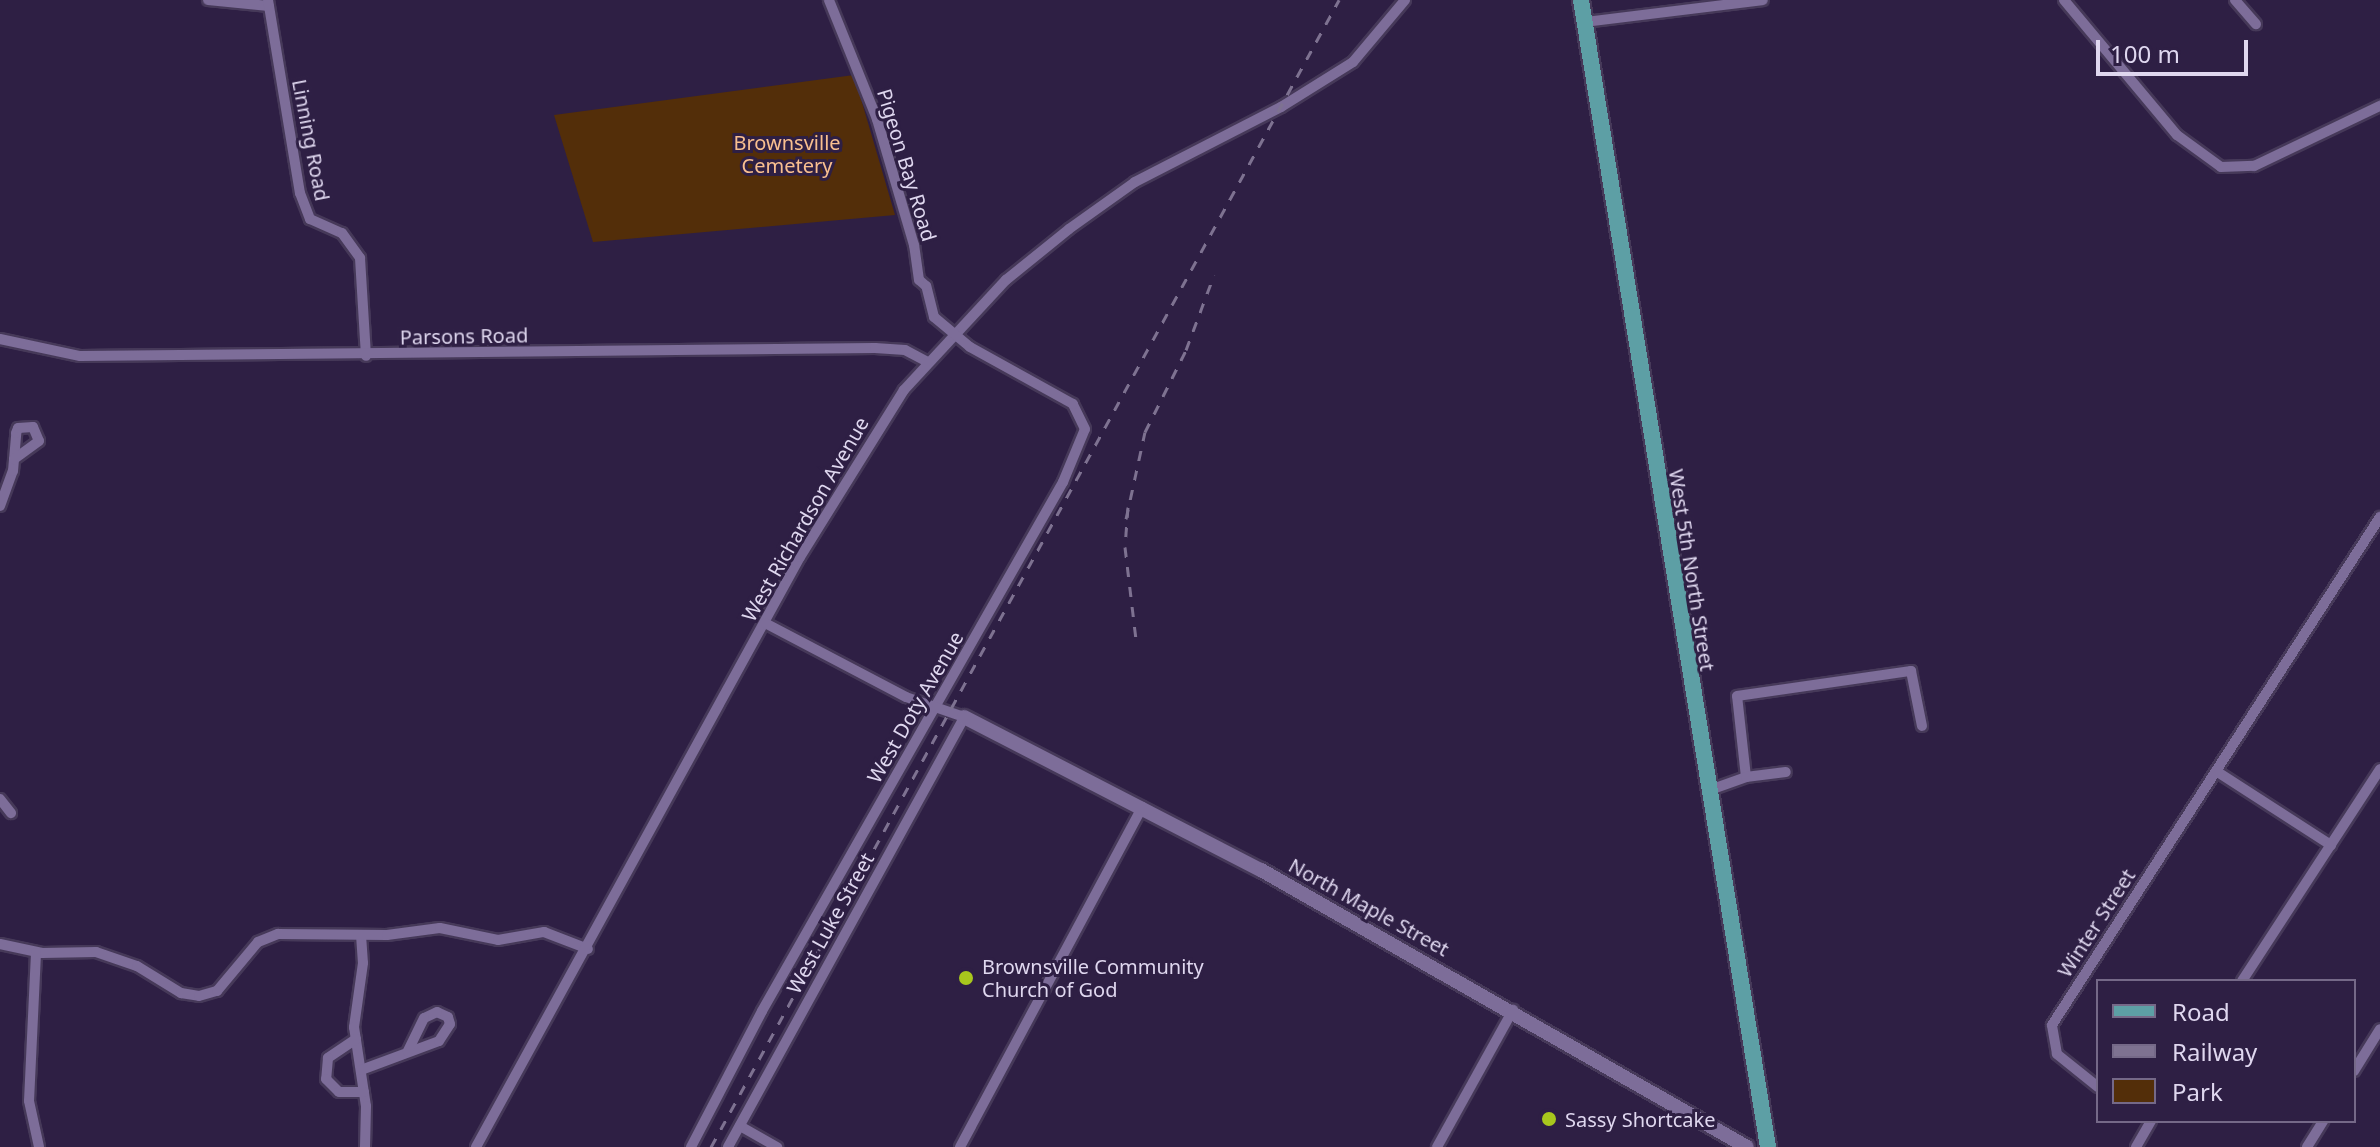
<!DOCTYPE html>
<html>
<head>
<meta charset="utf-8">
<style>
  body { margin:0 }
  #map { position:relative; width:2380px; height:1147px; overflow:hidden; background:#2e1f44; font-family:"Noto Sans",sans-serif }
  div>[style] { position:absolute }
  .green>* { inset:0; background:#532e09 }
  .roads { filter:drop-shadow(2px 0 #463959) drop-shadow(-2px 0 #463959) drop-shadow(0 2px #463959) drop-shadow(0 -2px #463959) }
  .street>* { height:10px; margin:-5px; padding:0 5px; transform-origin:5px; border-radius:5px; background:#7d6d99 }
  .secondary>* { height:14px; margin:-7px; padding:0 7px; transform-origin:7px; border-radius:7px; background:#7d6d99 }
  .primary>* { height:16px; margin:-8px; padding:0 8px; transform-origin:8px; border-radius:8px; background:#5d9fa5 }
  .rail>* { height:3px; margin-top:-1.5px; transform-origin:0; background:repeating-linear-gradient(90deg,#7e7291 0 10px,transparent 0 20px) }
  .dots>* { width:22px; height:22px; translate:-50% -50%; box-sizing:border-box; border:4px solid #2e1f44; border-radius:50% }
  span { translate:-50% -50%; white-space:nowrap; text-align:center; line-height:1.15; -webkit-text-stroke:6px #2e1f44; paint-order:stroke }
  .street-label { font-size:20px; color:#dfd7ef }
  .park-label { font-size:20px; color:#f9bf8f }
  .poi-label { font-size:20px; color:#dfd7ef }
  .left { translate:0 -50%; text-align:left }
  .legend { position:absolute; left:2096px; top:979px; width:260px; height:144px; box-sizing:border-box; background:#2e1f44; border:2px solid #756988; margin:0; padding:10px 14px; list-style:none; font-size:24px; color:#dfd7ef }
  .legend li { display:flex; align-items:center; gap:16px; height:40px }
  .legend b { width:40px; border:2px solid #756988 }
  .scale { position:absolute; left:2096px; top:40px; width:152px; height:36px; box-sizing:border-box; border:4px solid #dfd7ef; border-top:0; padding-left:10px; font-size:24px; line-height:28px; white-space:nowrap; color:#dfd7ef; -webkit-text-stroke:6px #2e1f44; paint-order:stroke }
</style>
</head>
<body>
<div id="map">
  <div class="green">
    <div style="clip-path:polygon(854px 75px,895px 215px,593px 242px,554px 115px)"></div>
  </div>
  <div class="roads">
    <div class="street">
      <div style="left:208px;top:0;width:61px;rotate:5.6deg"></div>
      <div style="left:268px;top:0;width:196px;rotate:80.6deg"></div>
      <div style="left:300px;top:193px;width:28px;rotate:69deg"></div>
      <div style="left:310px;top:219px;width:35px;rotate:24deg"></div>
      <div style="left:342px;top:233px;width:31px;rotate:54deg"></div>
      <div style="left:360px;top:258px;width:98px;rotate:86.5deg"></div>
      <div style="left:2064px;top:0;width:176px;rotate:50.1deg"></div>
      <div style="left:2177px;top:135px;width:54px;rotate:36deg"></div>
      <div style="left:2221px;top:167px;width:33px;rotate:-2deg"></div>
      <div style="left:2254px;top:166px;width:140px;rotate:-25.5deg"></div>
      <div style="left:2235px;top:0;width:32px;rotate:49deg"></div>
      <div style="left:1585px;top:22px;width:179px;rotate:-7deg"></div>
      <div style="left:0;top:339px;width:82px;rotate:12deg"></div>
      <div style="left:80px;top:356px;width:795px;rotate:-0.58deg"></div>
      <div style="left:875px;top:348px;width:30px;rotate:4deg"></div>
      <div style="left:905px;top:350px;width:26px;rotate:28deg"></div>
      <div style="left:0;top:506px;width:37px;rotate:-70deg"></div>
      <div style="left:13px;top:471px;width:38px;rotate:-85deg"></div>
      <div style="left:16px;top:433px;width:5px;rotate:-68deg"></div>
      <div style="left:18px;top:428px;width:15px;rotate:-4deg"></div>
      <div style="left:33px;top:427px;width:15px;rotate:67deg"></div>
      <div style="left:39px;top:441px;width:31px;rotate:144deg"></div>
      <div style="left:2216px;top:771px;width:137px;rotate:32.8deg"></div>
      <div style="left:1746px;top:777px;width:81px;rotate:-96.3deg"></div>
      <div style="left:1737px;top:696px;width:176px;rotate:-8.2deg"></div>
      <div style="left:1911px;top:671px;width:56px;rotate:78.7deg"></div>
      <div style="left:1707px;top:791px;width:41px;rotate:-19.7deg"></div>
      <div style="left:1746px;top:777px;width:40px;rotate:-7.1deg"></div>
      <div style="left:0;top:799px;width:18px;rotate:52deg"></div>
      <div style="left:361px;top:935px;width:28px;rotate:86deg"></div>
      <div style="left:363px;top:963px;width:65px;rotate:98deg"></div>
      <div style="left:354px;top:1027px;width:80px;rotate:81.4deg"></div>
      <div style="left:366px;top:1106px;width:41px;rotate:91.4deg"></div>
      <div style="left:0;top:944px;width:43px;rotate:12.1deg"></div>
      <div style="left:42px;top:953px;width:54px;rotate:-1.1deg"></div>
      <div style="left:96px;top:952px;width:43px;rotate:18.9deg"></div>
      <div style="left:137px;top:966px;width:52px;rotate:31.5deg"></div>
      <div style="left:181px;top:993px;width:18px;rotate:9deg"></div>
      <div style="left:199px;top:996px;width:19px;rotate:-16deg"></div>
      <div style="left:217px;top:991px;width:64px;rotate:-50.1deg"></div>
      <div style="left:258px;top:942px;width:22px;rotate:-22deg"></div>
      <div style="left:278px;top:934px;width:109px;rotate:0.5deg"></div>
      <div style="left:387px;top:935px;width:53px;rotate:-7.5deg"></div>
      <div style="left:440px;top:928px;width:59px;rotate:11.7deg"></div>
      <div style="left:498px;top:940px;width:47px;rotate:-9.9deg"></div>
      <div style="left:544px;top:932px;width:47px;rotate:21.1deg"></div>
      <div style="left:36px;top:953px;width:148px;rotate:92.7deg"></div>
      <div style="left:29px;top:1101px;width:47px;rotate:77.7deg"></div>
      <div style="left:2242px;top:981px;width:253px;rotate:-56.9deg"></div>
      <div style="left:356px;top:1039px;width:34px;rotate:146deg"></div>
      <div style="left:328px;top:1058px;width:21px;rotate:95deg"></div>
      <div style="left:326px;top:1079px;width:18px;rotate:45deg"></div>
      <div style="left:339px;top:1092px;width:25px"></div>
      <div style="left:361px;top:1070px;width:83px;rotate:-20.4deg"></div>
      <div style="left:439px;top:1041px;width:20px;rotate:-57deg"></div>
      <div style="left:450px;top:1024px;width:7px;rotate:-106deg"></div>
      <div style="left:448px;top:1017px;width:12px;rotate:-156deg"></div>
      <div style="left:437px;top:1012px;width:14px;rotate:155deg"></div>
      <div style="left:424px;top:1018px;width:37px;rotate:116deg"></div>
      <div style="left:2354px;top:1071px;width:49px;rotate:-58.2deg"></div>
      <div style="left:2098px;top:1087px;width:53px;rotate:-141.2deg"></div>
      <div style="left:2057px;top:1054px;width:29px;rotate:-100deg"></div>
      <div style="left:2052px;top:1025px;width:605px;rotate:-57.15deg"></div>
      <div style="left:740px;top:1126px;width:43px;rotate:29.6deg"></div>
      <div style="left:476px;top:1147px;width:673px;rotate:-61.23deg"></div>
      <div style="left:800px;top:557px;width:197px;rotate:-58.1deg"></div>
      <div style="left:904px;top:390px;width:150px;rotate:-47.2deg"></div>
      <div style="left:1006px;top:280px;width:81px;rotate:-39deg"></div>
      <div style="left:1069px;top:229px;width:81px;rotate:-35.5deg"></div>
      <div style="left:1135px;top:182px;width:164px;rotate:-27.2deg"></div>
      <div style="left:1281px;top:107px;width:85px;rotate:-32deg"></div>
      <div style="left:1353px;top:62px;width:81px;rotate:-50deg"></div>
      <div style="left:691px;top:1147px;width:153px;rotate:-62.4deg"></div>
      <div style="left:762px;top:1011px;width:609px;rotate:-60.36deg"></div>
      <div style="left:1063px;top:482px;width:57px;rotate:-67.5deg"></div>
      <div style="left:1085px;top:429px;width:28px;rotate:-116deg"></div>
      <div style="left:1073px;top:404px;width:118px;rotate:-151deg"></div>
      <div style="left:970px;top:347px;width:47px;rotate:-140.2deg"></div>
      <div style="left:934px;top:317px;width:32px;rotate:-104deg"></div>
      <div style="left:926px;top:286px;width:9px;rotate:-139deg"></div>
      <div style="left:919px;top:280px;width:35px;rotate:-98deg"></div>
      <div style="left:914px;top:245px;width:131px;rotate:-106.4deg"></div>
      <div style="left:877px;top:119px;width:128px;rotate:-112deg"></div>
      <div style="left:728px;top:1147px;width:491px;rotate:-61.2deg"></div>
      <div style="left:964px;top:717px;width:61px;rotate:-161deg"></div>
      <div style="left:906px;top:697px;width:159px;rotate:-152.3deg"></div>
      <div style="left:960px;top:1147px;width:386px;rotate:-61.8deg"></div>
      <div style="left:1437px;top:1147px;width:157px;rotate:-61deg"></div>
      <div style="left:2136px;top:1147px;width:30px;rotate:-60deg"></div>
      <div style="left:2307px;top:1147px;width:31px;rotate:-58deg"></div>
    </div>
    <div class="secondary">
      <div style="left:964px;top:717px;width:334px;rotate:27.3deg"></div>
      <div style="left:1261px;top:870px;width:559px;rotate:29.68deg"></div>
    </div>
    <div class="primary">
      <div style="left:1581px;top:0;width:1162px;rotate:80.74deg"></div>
    </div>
  </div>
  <div class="rail">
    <div style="left:1128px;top:507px;width:40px;rotate:94.3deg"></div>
    <div style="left:1125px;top:547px;width:93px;rotate:83.2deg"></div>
    <div style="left:1126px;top:519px;width:89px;rotate:-77.7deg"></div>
    <div style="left:1145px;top:432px;width:92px;rotate:-63.4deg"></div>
    <div style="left:1186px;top:350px;width:80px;rotate:-69.5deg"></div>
    <div style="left:711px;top:1147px;width:1308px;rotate:-61.3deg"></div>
  </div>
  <div class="dots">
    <div style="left:966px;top:978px;background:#a8c71d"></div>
    <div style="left:1549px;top:1119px;background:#a8c71d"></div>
  </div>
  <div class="street-label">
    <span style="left:311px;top:140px;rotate:79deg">Linning Road</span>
    <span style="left:907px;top:165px;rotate:73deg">Pigeon Bay Road</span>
    <span style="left:464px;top:336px;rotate:-1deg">Parsons Road</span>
    <span style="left:805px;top:519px;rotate:-60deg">West Richardson Avenue</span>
    <span style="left:1692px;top:570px;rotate:81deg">West 5th North Street</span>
    <span style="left:915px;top:707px;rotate:-60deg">West Doty Avenue</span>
    <span style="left:1369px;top:907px;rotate:29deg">North Maple Street</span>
    <span style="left:830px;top:923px;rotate:-61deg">West Luke Street</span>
    <span style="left:2096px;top:923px;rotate:-57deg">Winter Street</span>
  </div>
  <div class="park-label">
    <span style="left:787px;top:154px">Brownsville<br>Cemetery</span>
  </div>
  <div class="poi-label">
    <span class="left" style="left:982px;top:978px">Brownsville Community<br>Church of God</span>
    <span class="left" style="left:1565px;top:1119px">Sassy Shortcake</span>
  </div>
  <ul class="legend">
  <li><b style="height:10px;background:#5d9fa5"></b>Road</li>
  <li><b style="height:10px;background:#7e7291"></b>Railway</li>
  <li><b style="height:22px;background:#532e09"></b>Park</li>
  </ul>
  <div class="scale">100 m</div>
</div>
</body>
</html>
